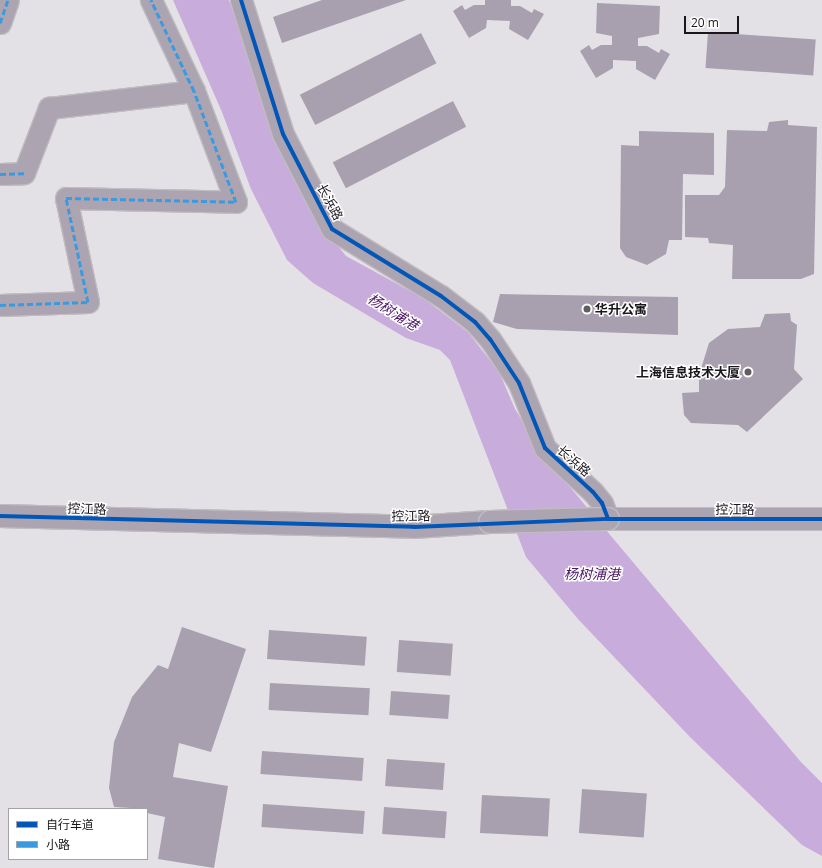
<!DOCTYPE html>
<html>
<head>
<meta charset="utf-8">
<style>
  body { margin:0 }
  #map { position:relative; width:822px; height:868px; overflow:hidden; background:#e3e0e6; font-family:"Open Sans","Noto Sans SC",sans-serif }
  div>[style] { position:absolute }
  .water>* { inset:0; background:#c8acdc }
  .building>* { inset:0; background:#a9a0af; transform-origin:0 0 }
  .roads { filter:drop-shadow(1px 0 #bfbdc1) drop-shadow(-1px 0 #bfbdc1) drop-shadow(0 1px #bfbdc1) drop-shadow(0 -1px #bfbdc1) }
  .street>* { height:21px; margin:-10.5px; padding:0 10.5px; transform-origin:10.5px; border-radius:10.5px; background:#aca4b1 }
  .secondary>* { height:22px; margin:-11px; padding:0 11px; transform-origin:11px; border-radius:11px; background:#aca4b0 }
  .bridges { filter:drop-shadow(1px 0 #bfbdc1) drop-shadow(-1px 0 #bfbdc1) drop-shadow(0 1px #bfbdc1) drop-shadow(0 -1px #bfbdc1) }
  .secondary-bridge>* { height:22px; margin:-11px; padding:0 11px; transform-origin:11px; border-radius:11px; background:#aca4b0 }
  .quiet>* { height:3px; margin-top:-1.5px; transform-origin:0; background:repeating-linear-gradient(90deg,#3b9adf 0 6px,transparent 0 9px) }
  .cycleway>* { height:4px; margin:-2px; padding:0 2px; transform-origin:2px; border-radius:2px; background:#0057b8 }
  .dots>* { width:11px; height:11px; translate:-50% -50%; box-sizing:border-box; border:2px solid #fff; border-radius:50% }
  span { translate:-50% -50%; white-space:nowrap; text-align:center; line-height:1.15; -webkit-text-stroke:3px #fff; paint-order:stroke }
  .street-label { font-size:13px; color:#19171b }
  .poi-label { font-size:13px; color:#19171b; font-weight:700 }
  .left { translate:0 -50%; text-align:left }
  .right { translate:-100% -50%; text-align:right }
  .water-label { font-size:14px; color:#4b1766; font-style:italic }
  .legend { position:absolute; left:8px; top:808px; width:140px; height:52px; box-sizing:border-box; background:#fff; border:1px solid #a3a2a4; margin:0; padding:5px 7px; list-style:none; font-size:12px; color:#19171b }
  .legend li { display:flex; align-items:center; gap:8px; height:20px }
  .legend b { width:20px; border:1px solid #a3a2a4 }
  .scale { position:absolute; left:684px; top:16px; width:55px; height:18px; box-sizing:border-box; border:2px solid #19171b; border-top:0; padding-left:5px; font-size:12px; line-height:14px; white-space:nowrap; color:#19171b; -webkit-text-stroke:3px #fff; paint-order:stroke }
</style>
</head>
<body>
<div id="map">
  <div class="water">
    <div style="clip-path:polygon(173px 0,229px 0,265px 108px,329px 235px,346px 256px,423px 298px,468px 332px,499px 372px,515px 409px,543px 455px,800px 761px,822px 783px,822px 856px,802px 845px,690px 737px,578px 619px,526px 557px,450px 360px,440px 350px,406px 338px,313px 283px,287px 260px,251px 189px,222px 112px)"></div>
  </div>
  <div class="building">
    <div style="clip-path:polygon(322px 0,406px 0,282px 43px,273px 17px)"></div>
    <div style="clip-path:polygon(485px 0,511px 0,511px 6px,520px 6px,532px 13px,534px 9px,544px 14px,528px 40px,509px 29px,510px 21px,487px 20px,486px 28px,469px 38px,453px 11px,462px 5px,465px 10px,474px 5px,485px 5px)"></div>
    <div style="clip-path:polygon(597px 3px,660px 6px,659px 34px,638px 38px,638px 46px,647px 46px,659px 53px,661px 49px,670px 54px,655px 80px,636px 69px,636px 61px,613px 60px,613px 68px,596px 78px,580px 51px,589px 45px,592px 50px,601px 45px,612px 45px,612px 36px,596px 33px)"></div>
    <div style="left:708px;top:32px;width:108px;height:36px;rotate:4deg"></div>
    <div style="left:421px;top:33px;width:34px;height:136px;rotate:63deg"></div>
    <div style="left:453px;top:101px;width:29px;height:135px;rotate:63deg"></div>
    <div style="clip-path:polygon(788px 120px,788px 125px,817px 127px,814px 274px,801px 279px,732px 279px,733px 245px,709px 243px,708px 238px,685px 237px,685px 195px,719px 195px,725px 187px,727px 130px,767px 131px,769px 122px)"></div>
    <div style="clip-path:polygon(639px 131px,714px 133px,714px 175px,683px 174px,682px 240px,669px 240px,666px 254px,647px 265px,626px 257px,620px 248px,621px 145px,639px 146px)"></div>
    <div style="clip-path:polygon(500px 294px,678px 297px,678px 335px,517px 329px,493px 322px)"></div>
    <div style="clip-path:polygon(790px 313px,791px 321px,797px 325px,794px 369px,803px 379px,747px 432px,738px 425px,691px 423px,684px 415px,682px 393px,699px 392px,699px 375px,709px 343px,728px 329px,760px 327px,765px 314px)"></div>
    <div style="clip-path:polygon(182px 627px,246px 649px,211px 752px,179px 743px,173px 777px,228px 786px,214px 868px,158px 859px,165px 817px,147px 813px,147px 809px,114px 807px,109px 788px,114px 742px,132px 697px,158px 665px,168px 669px)"></div>
    <div style="left:269px;top:630px;width:98px;height:29px;rotate:4deg"></div>
    <div style="left:399px;top:640px;width:54px;height:32px;rotate:4deg"></div>
    <div style="left:270px;top:683px;width:100px;height:27px;rotate:3deg"></div>
    <div style="left:391px;top:691px;width:59px;height:24px;rotate:4deg"></div>
    <div style="left:262px;top:751px;width:102px;height:23px;rotate:4deg"></div>
    <div style="left:387px;top:759px;width:58px;height:27px;rotate:4deg"></div>
    <div style="left:582px;top:789px;width:65px;height:44px;rotate:4deg"></div>
    <div style="left:482px;top:795px;width:68px;height:38px;rotate:3deg"></div>
    <div style="left:263px;top:804px;width:102px;height:23px;rotate:4deg"></div>
    <div style="left:384px;top:807px;width:63px;height:27px;rotate:4deg"></div>
  </div>
  <div class="roads">
    <div class="street">
      <div style="left:241px;top:0;width:140px;rotate:72.6deg"></div>
      <div style="left:283px;top:134px;width:107px;rotate:62.7deg"></div>
      <div style="left:332px;top:229px;width:128px;rotate:31.6deg"></div>
      <div style="left:441px;top:296px;width:43px;rotate:37.4deg"></div>
      <div style="left:475px;top:322px;width:23px;rotate:49deg"></div>
      <div style="left:490px;top:339px;width:53px;rotate:56.6deg"></div>
      <div style="left:519px;top:383px;width:70px;rotate:68.2deg"></div>
      <div style="left:545px;top:448px;width:65px;rotate:42.5deg"></div>
      <div style="left:593px;top:492px;width:14px;rotate:51deg"></div>
      <div style="left:602px;top:503px;width:17px;rotate:69deg"></div>
      <div style="left:0;top:23px;width:24px;rotate:-71deg"></div>
      <div style="left:0;top:174px;width:24px;rotate:-2deg"></div>
      <div style="left:24px;top:173px;width:70px;rotate:-69deg"></div>
      <div style="left:49px;top:108px;width:146px;rotate:-6.7deg"></div>
      <div style="left:0;top:305px;width:88px;rotate:-2deg"></div>
      <div style="left:88px;top:302px;width:106px;rotate:-101.9deg"></div>
      <div style="left:66px;top:198px;width:170px;rotate:1.3deg"></div>
      <div style="left:236px;top:202px;width:119px;rotate:-110.7deg"></div>
      <div style="left:194px;top:91px;width:101px;rotate:-115.3deg"></div>
    </div>
    <div class="secondary">
      <div style="left:0;top:516px;width:414px;rotate:1.5deg"></div>
      <div style="left:414px;top:527px;width:76px;rotate:-3.8deg"></div>
      <div style="left:608px;top:519px;width:214px"></div>
    </div>
  </div>
  <div class="bridges">
    <div class="secondary-bridge">
      <div style="left:490px;top:522px;width:118px;rotate:-1.5deg"></div>
    </div>
  </div>
  <div class="quiet">
    <div style="left:0;top:23px;width:24px;rotate:-71deg"></div>
    <div style="left:0;top:174px;width:24px;rotate:-2deg"></div>
    <div style="left:0;top:305px;width:88px;rotate:-2deg"></div>
    <div style="left:88px;top:302px;width:106px;rotate:-101.9deg"></div>
    <div style="left:66px;top:198px;width:170px;rotate:1.3deg"></div>
    <div style="left:236px;top:202px;width:119px;rotate:-110.7deg"></div>
    <div style="left:194px;top:91px;width:101px;rotate:-115.3deg"></div>
  </div>
  <div class="cycleway">
    <div style="left:241px;top:0;width:140px;rotate:72.6deg"></div>
    <div style="left:283px;top:134px;width:107px;rotate:62.7deg"></div>
    <div style="left:332px;top:229px;width:128px;rotate:31.6deg"></div>
    <div style="left:441px;top:296px;width:43px;rotate:37.4deg"></div>
    <div style="left:475px;top:322px;width:23px;rotate:49deg"></div>
    <div style="left:490px;top:339px;width:53px;rotate:56.6deg"></div>
    <div style="left:519px;top:383px;width:70px;rotate:68.2deg"></div>
    <div style="left:545px;top:448px;width:65px;rotate:42.5deg"></div>
    <div style="left:593px;top:492px;width:14px;rotate:51deg"></div>
    <div style="left:602px;top:503px;width:17px;rotate:69deg"></div>
    <div style="left:0;top:516px;width:414px;rotate:1.5deg"></div>
    <div style="left:414px;top:527px;width:194px;rotate:-2.4deg"></div>
    <div style="left:608px;top:519px;width:214px"></div>
  </div>
  <div class="dots">
    <div style="left:587px;top:309px;background:#605d62"></div>
    <div style="left:748px;top:372px;background:#605d62"></div>
  </div>
  <div class="street-label">
    <span style="left:330px;top:202px;rotate:62deg">长浜路</span>
    <span style="left:574px;top:461px;rotate:41deg">长浜路</span>
    <span style="left:87px;top:509px;rotate:2deg">控江路</span>
    <span style="left:735px;top:509px">控江路</span>
    <span style="left:411px;top:516px;rotate:-1deg">控江路</span>
  </div>
  <div class="poi-label">
    <span class="left" style="left:595px;top:309px">华升公寓</span>
    <span class="right" style="left:740px;top:372px">上海信息技术大厦</span>
  </div>
  <div class="water-label">
    <span style="left:393px;top:312px;rotate:32deg">杨树浦港</span>
    <span style="left:592px;top:574px">杨树浦港</span>
  </div>
  <ul class="legend">
  <li><b style="height:5px;background:#0057b8"></b>自行车道</li>
  <li><b style="height:5px;background:#3b9adf"></b>小路</li>
  </ul>
  <div class="scale">20 m</div>
</div>
</body>
</html>
